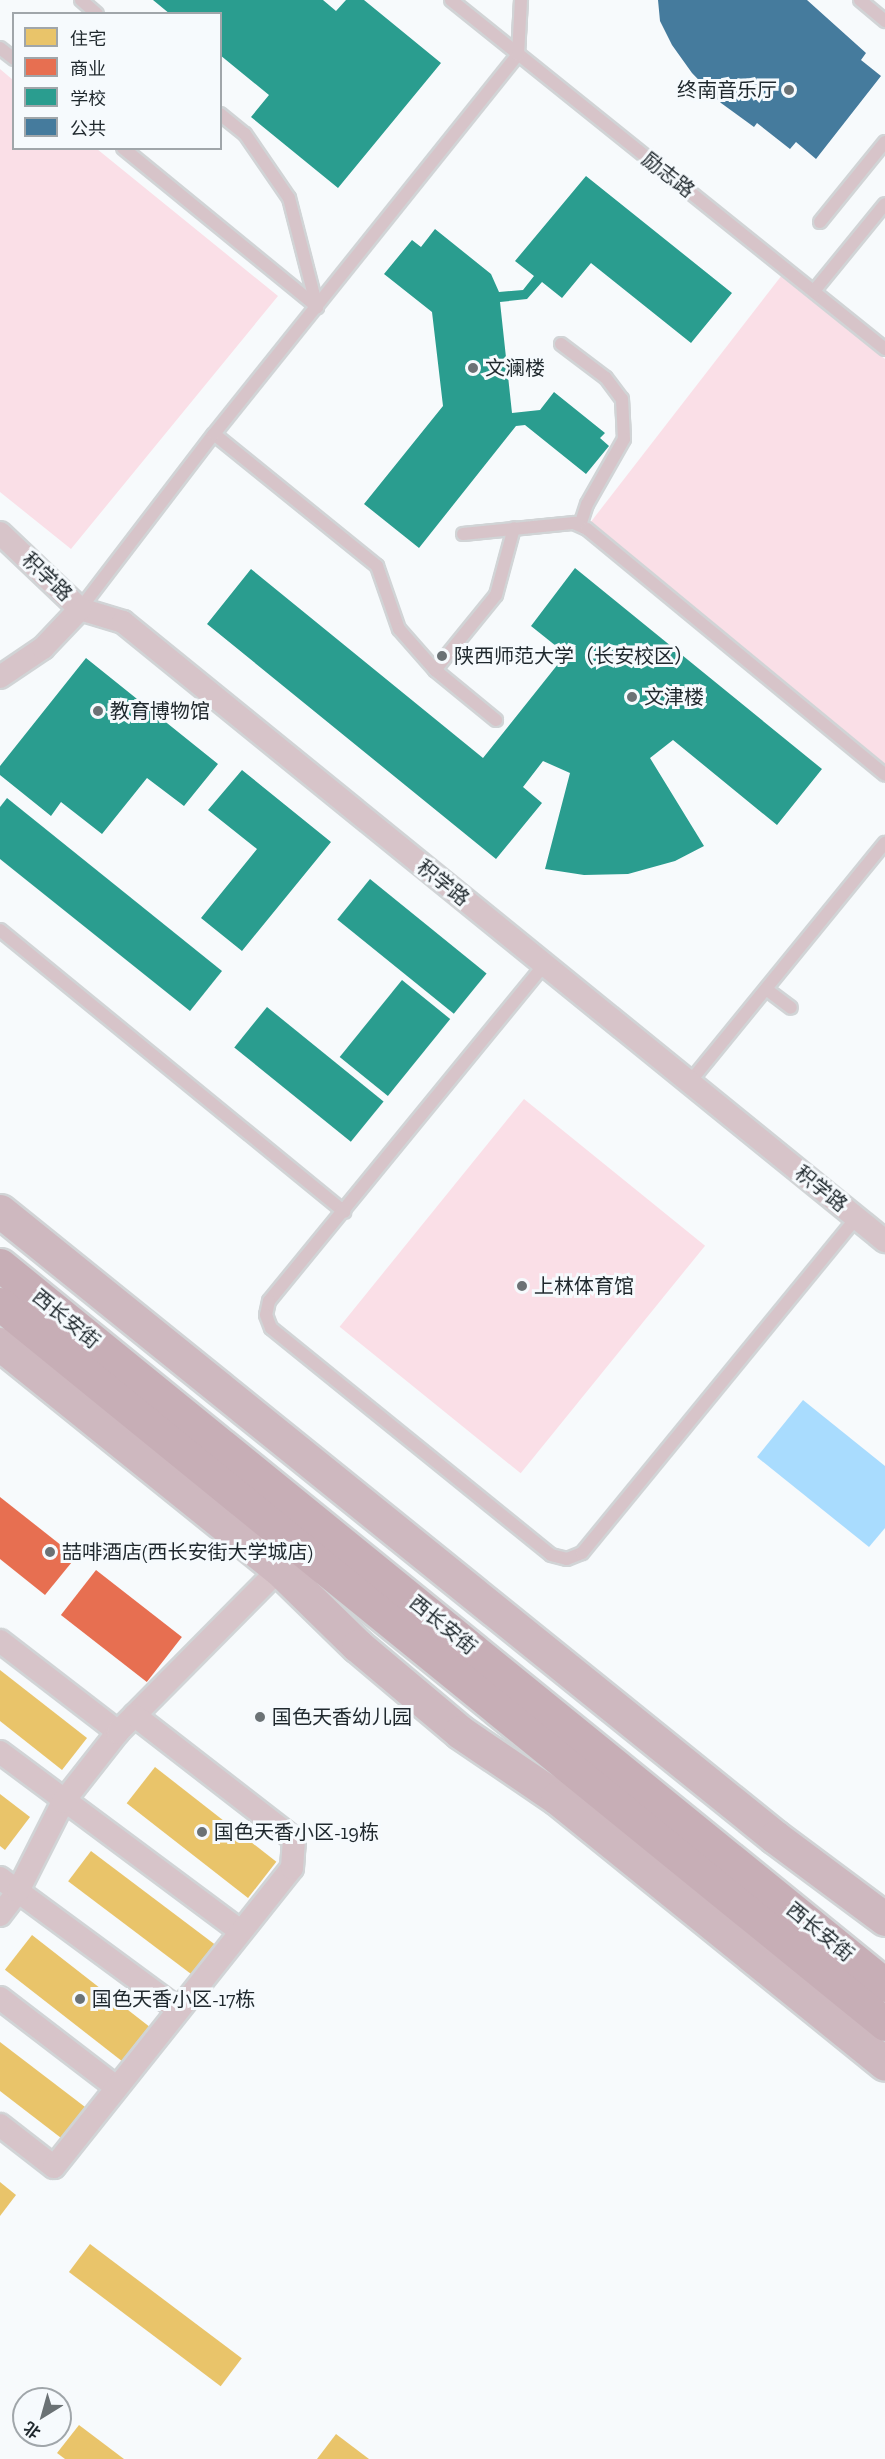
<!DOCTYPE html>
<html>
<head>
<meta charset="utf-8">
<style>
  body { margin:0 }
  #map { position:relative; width:885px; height:2459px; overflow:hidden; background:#f7fafc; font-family:"Zilla Slab","Noto Sans SC",serif }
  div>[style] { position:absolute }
  .green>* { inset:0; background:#fadfe7; transform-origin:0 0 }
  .water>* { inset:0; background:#a9dcfe }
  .homes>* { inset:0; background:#e9c46a; transform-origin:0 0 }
  .shops>* { inset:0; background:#e76f51; transform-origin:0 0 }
  .schools>* { inset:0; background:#2a9d8f; transform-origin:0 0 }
  .public>* { inset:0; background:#457b9d }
  .roads { filter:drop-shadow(2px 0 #d1d4d6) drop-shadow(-2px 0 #d1d4d6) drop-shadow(0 2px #d1d4d6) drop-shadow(0 -2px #d1d4d6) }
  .service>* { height:12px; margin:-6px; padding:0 6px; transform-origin:6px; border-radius:6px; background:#d7c4c9 }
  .minor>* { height:22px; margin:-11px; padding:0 11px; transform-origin:11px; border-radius:11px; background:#d7c4c9 }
  .secondary>* { height:33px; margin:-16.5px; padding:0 16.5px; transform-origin:16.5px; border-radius:16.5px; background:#ceb8bf }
  .primary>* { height:33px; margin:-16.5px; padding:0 16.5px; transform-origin:16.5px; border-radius:16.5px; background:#c7aeb6 }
  .dots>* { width:16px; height:16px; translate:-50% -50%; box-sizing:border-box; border:3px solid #f6fafd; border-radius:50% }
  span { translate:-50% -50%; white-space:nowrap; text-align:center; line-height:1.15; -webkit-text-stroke:6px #f6fafd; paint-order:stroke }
  .poi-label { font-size:20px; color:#1f282d }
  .right { translate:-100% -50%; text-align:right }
  .left { translate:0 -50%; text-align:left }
  .street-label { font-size:20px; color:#1f282d }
  .legend { position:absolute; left:12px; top:12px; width:210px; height:138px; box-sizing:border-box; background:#f6fafd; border:2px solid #a0a6aa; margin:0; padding:8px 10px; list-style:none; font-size:18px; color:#1f282d }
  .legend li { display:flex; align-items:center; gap:12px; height:30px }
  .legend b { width:30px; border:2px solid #a0a6aa }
  .north { position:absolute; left:12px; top:2387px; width:60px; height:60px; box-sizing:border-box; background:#f6fafd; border:2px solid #a0a6aa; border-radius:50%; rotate:217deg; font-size:16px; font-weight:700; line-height:24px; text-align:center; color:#1f282d }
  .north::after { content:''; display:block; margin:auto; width:21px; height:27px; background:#6b7275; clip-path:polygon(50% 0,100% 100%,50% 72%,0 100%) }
</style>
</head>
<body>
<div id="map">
  <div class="green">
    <div style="clip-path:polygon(0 69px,13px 80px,14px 148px,97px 149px,278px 296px,71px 549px,0 492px)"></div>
    <div style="clip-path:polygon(782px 275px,885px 359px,885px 766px,590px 523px)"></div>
    <div style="left:524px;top:1099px;width:233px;height:293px;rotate:39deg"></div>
  </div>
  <div class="water">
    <div style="clip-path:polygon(803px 1400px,885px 1466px,885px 1528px,869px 1547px,757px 1457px)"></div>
  </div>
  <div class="homes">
    <div style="clip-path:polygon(0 1670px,87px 1738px,62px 1770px,0 1721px)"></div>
    <div style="left:155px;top:1767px;width:154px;height:46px;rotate:38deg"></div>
    <div style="clip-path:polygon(0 1794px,30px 1817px,5px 1850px,0 1846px)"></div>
    <div style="left:91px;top:1851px;width:156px;height:38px;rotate:37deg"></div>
    <div style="left:32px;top:1935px;width:154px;height:44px;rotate:38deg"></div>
    <div style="clip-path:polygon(0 2042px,89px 2110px,65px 2141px,0 2091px)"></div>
    <div style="clip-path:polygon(0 2182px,16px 2195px,0 2216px)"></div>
    <div style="left:90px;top:2244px;width:190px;height:35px;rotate:37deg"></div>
    <div style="clip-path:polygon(79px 2425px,124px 2459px,65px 2459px,57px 2453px)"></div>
    <div style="clip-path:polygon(336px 2434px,369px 2459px,317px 2459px)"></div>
  </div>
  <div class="shops">
    <div style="clip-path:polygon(0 1497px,76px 1557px,45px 1595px,0 1559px)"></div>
    <div style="left:96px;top:1570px;width:109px;height:57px;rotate:38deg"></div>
  </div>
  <div class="schools">
    <div style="clip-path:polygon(153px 0,323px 0,336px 11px,346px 0,364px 0,441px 63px,338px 188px,251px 117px,269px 95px,220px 55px,220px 14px,170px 14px)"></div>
    <div style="clip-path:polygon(586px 176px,732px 293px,691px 343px,591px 263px,562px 298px,542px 282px,527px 299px,500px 302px,512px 413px,540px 410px,554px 392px,605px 433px,600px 438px,609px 446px,586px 474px,525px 425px,516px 426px,419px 548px,364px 504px,443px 406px,432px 312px,384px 274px,412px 240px,421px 247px,435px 229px,491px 274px,499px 292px,523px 290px,534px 276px,515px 261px)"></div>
    <div style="clip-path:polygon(575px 568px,822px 769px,777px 825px,673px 740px,650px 758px,704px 846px,675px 861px,628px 874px,584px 875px,545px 869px,570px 773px,543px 761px,523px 787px,542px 803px,496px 859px,207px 624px,251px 569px,483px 758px,566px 654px,531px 626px)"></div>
    <div style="clip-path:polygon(86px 658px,218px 764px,184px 806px,147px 778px,102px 834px,61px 802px,51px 816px,0 775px,0 766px)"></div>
    <div style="clip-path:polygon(242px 770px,331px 842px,242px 951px,201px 918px,257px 849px,208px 810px)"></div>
    <div style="clip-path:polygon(7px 798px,222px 971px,190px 1011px,0 859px,0 807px)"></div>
    <div style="left:370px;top:879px;width:150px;height:52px;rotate:39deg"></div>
    <div style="left:402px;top:980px;width:62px;height:99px;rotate:39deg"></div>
    <div style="left:267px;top:1007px;width:150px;height:52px;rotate:39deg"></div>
  </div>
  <div class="public">
    <div style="clip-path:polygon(658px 0,807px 0,866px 53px,861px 60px,881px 76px,816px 159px,796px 142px,790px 149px,757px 123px,754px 127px,721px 103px,692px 73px,672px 45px,660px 21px)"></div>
  </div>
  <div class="roads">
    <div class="service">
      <div style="left:81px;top:0;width:21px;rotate:41deg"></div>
      <div style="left:451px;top:0;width:557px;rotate:38.8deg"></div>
      <div style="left:860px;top:0;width:33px;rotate:40deg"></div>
      <div style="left:0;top:48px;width:18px;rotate:38deg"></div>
      <div style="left:220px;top:114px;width:32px;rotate:39deg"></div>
      <div style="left:245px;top:134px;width:78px;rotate:55.5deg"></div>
      <div style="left:289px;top:198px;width:113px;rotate:75.6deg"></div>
      <div style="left:123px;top:148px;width:251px;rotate:39.3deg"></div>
      <div style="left:820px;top:222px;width:103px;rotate:-50.9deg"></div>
      <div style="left:814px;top:291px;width:112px;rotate:-50.8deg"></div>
      <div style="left:561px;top:344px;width:56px;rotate:37.1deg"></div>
      <div style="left:606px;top:378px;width:26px;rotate:53deg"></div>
      <div style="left:622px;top:399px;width:40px;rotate:87.1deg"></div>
      <div style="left:624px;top:439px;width:75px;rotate:119.6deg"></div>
      <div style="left:587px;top:504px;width:22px;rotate:108deg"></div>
      <div style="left:214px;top:434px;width:210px;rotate:39deg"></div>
      <div style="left:377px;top:566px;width:67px;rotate:70.8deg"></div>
      <div style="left:399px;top:629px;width:55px;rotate:48.7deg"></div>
      <div style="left:435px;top:670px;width:79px;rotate:39.3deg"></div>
      <div style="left:463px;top:534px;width:112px;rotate:-5.7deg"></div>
      <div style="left:574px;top:523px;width:14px;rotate:25deg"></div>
      <div style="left:587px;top:529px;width:386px;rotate:39.5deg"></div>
      <div style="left:80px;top:609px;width:220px;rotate:-52.6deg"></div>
      <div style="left:214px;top:434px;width:486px;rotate:-51.3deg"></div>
      <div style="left:518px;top:55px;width:55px;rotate:-86.9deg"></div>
      <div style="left:435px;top:670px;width:97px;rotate:-50.9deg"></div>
      <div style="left:496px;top:595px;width:69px;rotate:-75deg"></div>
      <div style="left:0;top:930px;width:445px;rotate:39.3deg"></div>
      <div style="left:544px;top:965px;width:434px;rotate:129.3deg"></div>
      <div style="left:269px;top:1301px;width:14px;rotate:102deg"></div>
      <div style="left:266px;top:1315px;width:14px;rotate:69deg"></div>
      <div style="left:271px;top:1328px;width:360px;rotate:39deg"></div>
      <div style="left:551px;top:1555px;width:16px;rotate:14deg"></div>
      <div style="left:567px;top:1559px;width:16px;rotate:-22deg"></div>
      <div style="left:582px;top:1553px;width:433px;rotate:-50.7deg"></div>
      <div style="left:766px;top:989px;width:31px;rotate:37deg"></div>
      <div style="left:689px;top:1083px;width:310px;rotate:-50.8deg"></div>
    </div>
    <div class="minor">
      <div style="left:0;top:533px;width:110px;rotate:43.5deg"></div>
      <div style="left:80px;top:609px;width:45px;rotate:16.8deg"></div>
      <div style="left:123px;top:622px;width:982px;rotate:39.09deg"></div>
      <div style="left:0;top:677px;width:52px;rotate:-34deg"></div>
      <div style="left:43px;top:648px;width:54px;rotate:-46.5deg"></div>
      <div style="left:0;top:1641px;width:149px;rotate:37.6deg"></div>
      <div style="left:0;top:1752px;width:299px;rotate:36.7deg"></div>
      <div style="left:0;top:1878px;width:221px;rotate:36.4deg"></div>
      <div style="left:0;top:1915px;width:30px;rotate:-53deg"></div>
      <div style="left:18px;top:1891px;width:100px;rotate:-63.2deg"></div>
      <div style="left:63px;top:1802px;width:89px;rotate:-51.8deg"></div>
      <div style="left:118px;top:1732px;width:242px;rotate:-45.3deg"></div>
      <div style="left:0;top:1998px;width:146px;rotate:37.5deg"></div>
      <div style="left:0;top:2125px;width:68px;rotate:37.9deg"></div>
      <div style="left:54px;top:2167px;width:382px;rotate:-51.5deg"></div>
      <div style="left:292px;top:1868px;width:29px;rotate:-86deg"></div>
      <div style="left:294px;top:1839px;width:202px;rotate:-142.2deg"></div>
    </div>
    <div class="secondary">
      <div style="left:0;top:1211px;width:996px;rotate:38.93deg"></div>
      <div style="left:775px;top:1837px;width:137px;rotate:36.7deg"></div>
      <div style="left:0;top:1344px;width:358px;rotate:38.9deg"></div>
      <div style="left:279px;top:1569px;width:110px;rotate:44.3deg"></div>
      <div style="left:358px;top:1646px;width:133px;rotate:40.1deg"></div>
      <div style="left:460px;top:1732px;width:117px;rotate:34.2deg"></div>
      <div style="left:557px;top:1798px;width:422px;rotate:39deg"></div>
    </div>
    <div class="primary">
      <div style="left:0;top:1265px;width:1141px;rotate:39.13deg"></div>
      <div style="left:0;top:1304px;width:1141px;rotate:39.13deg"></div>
    </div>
  </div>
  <div class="dots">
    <div style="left:789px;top:90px;background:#6b7275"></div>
    <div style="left:473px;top:368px;background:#6b7275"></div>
    <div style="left:442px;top:656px;background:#6b7275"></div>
    <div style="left:632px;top:697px;background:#6b7275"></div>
    <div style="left:98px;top:711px;background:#6b7275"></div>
    <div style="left:522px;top:1286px;background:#6b7275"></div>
    <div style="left:50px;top:1552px;background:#6b7275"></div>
    <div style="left:260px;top:1717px;background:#6b7275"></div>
    <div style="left:202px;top:1832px;background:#6b7275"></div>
    <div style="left:80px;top:1999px;background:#6b7275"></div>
  </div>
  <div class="poi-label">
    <span class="right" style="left:777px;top:90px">终南音乐厅</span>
    <span class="left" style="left:485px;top:368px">文澜楼</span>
    <span class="left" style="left:454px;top:656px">陕西师范大学（长安校区）</span>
    <span class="left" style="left:644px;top:697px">文津楼</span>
    <span class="left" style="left:110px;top:711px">教育博物馆</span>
    <span class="left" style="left:534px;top:1286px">上林体育馆</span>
    <span class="left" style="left:62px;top:1552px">喆啡酒店(西长安街大学城店)</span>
    <span class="left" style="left:272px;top:1717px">国色天香幼儿园</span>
    <span class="left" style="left:214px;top:1832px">国色天香小区-19栋</span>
    <span class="left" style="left:92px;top:1999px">国色天香小区-17栋</span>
  </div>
  <div class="street-label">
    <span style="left:668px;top:175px;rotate:38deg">励志路</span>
    <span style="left:47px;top:577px;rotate:44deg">积学路</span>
    <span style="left:443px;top:883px;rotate:39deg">积学路</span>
    <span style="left:821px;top:1189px;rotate:39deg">积学路</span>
    <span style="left:66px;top:1319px;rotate:39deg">西长安街</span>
    <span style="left:443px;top:1625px;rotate:39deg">西长安街</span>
    <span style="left:820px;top:1932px;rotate:39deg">西长安街</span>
  </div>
  <ul class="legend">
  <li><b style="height:16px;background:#e9c46a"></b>住宅</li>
  <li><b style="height:16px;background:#e76f51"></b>商业</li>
  <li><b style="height:16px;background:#2a9d8f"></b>学校</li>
  <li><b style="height:16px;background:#457b9d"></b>公共</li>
  </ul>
  <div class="north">北</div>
</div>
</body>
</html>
